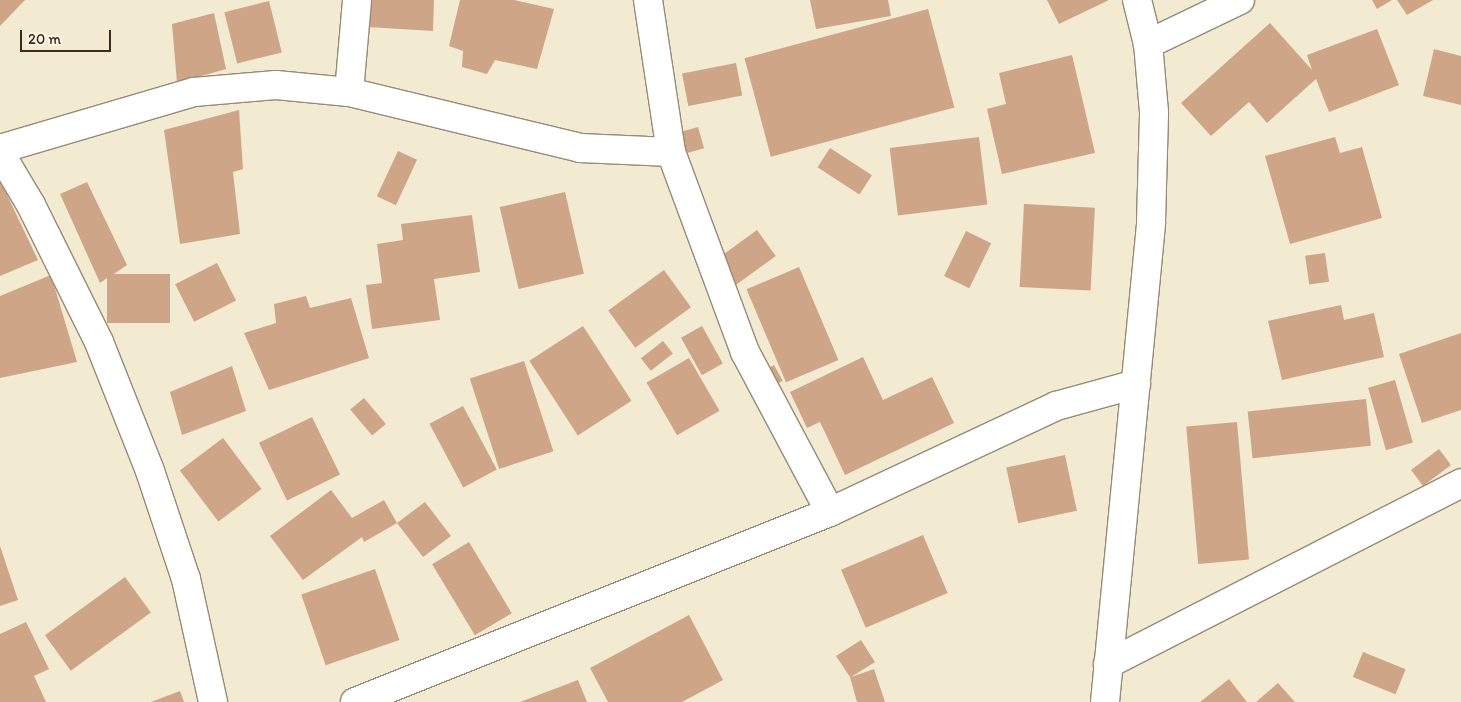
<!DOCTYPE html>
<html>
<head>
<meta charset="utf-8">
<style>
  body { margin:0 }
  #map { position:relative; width:1461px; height:702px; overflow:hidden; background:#f2ebd1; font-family:Itim,sans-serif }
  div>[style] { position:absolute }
  .building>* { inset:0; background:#cfa587; transform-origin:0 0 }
  .roads { filter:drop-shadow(1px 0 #968a78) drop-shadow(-1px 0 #968a78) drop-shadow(0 1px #968a78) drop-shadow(0 -1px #968a78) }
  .minor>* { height:28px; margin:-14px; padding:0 14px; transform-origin:14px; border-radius:14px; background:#fff }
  span { translate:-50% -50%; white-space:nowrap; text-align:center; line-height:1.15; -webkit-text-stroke:4.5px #fcf5e5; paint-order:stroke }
  .scale { position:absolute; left:20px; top:30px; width:91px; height:22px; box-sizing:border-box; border:2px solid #3b2a1e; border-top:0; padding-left:6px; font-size:15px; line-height:18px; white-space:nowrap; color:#3b2a1e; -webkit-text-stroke:4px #fcf5e5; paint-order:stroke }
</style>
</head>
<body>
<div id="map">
  <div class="building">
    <div style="clip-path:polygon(0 0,25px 0,0 26px)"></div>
    <div style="clip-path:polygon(369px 0,434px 0,433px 31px,367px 27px)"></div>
    <div style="clip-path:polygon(460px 0,514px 0,554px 9px,537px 69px,495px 60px,487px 74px,462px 67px,463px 51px,449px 46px)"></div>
    <div style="clip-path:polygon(810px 0,888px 0,891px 16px,816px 29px)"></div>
    <div style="clip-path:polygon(1047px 0,1109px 0,1059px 24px)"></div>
    <div style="clip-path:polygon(1372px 0,1392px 0,1377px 9px)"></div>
    <div style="clip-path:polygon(1397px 0,1433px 0,1407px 15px)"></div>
    <div style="left:269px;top:1px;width:53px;height:46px;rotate:76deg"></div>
    <div style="left:928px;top:9px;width:102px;height:190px;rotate:75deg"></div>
    <div style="clip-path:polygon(214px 13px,226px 69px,177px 83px,172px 24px)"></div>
    <div style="clip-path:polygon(1270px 23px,1312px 70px,1307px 55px,1377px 29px,1399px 85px,1329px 112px,1316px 79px,1267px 123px,1249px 102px,1211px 136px,1181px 103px)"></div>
    <div style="clip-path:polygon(1434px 49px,1461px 56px,1461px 105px,1423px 96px)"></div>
    <div style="clip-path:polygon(1072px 55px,1095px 153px,1002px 174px,987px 109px,1006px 104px,999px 73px)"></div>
    <div style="left:736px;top:63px;width:33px;height:55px;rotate:79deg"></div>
    <div style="clip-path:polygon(239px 110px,243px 169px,233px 172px,240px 234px,180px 244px,164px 130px)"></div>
    <div style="left:698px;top:127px;width:22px;height:23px;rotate:74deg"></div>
    <div style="left:979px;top:137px;width:68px;height:90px;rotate:83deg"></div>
    <div style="clip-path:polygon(1335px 137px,1340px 153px,1362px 147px,1382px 218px,1290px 244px,1265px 156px)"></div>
    <div style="left:830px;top:148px;width:50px;height:23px;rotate:33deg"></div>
    <div style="left:398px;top:151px;width:21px;height:50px;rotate:25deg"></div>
    <div style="clip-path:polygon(0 180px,38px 260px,0 276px)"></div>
    <div style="clip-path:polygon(87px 182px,127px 265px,114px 274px,170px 274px,170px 323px,107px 323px,107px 278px,100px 283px,60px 194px)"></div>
    <div style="left:565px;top:192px;width:84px;height:67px;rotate:77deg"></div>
    <div style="left:1024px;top:204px;width:71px;height:83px;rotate:3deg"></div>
    <div style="clip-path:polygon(472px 215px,480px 272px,434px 279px,440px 320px,372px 329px,366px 285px,382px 283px,377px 244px,403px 240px,401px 224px)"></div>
    <div style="left:757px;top:230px;width:32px;height:49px;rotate:54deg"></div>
    <div style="left:966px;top:231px;width:28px;height:50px;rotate:26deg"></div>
    <div style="left:1325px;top:253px;width:29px;height:20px;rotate:82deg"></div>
    <div style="left:217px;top:263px;width:42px;height:47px;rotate:63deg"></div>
    <div style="left:799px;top:267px;width:101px;height:57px;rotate:67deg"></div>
    <div style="left:664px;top:270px;width:46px;height:69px;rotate:54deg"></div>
    <div style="clip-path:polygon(51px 275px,77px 362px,0 378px,0 296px)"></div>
    <div style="clip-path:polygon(306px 296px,310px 308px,351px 298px,369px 358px,269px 390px,244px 333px,276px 323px,274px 304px)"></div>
    <div style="clip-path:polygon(1341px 305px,1344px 320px,1374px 313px,1384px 357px,1282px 380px,1268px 321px)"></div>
    <div style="left:583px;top:326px;width:89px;height:64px;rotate:57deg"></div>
    <div style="left:702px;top:326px;width:43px;height:24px;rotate:61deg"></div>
    <div style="clip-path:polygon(1461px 333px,1461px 410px,1422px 423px,1399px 354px)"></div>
    <div style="left:663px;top:341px;width:16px;height:28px;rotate:52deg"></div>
    <div style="clip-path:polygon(863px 357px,883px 400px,932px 377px,954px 423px,845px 475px,820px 422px,807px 428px,790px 392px)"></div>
    <div style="left:689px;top:358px;width:61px;height:49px;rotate:60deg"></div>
    <div style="left:524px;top:361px;width:95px;height:57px;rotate:72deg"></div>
    <div style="left:774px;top:365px;width:18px;height:17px;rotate:61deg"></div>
    <div style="clip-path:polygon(232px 366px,246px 411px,182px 435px,170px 392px)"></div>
    <div style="left:1395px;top:380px;width:65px;height:28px;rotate:74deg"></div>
    <div style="left:364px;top:398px;width:34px;height:18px;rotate:50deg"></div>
    <div style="left:1366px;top:399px;width:47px;height:119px;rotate:84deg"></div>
    <div style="left:463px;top:406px;width:72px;height:38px;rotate:62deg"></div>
    <div style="left:312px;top:417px;width:64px;height:59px;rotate:64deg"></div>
    <div style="left:1237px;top:422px;width:138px;height:51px;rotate:85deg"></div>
    <div style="left:223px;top:438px;width:64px;height:54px;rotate:53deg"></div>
    <div style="left:1439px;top:449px;width:20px;height:35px;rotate:53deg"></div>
    <div style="left:1065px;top:455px;width:57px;height:60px;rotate:78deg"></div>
    <div style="clip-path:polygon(331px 490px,352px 518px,384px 500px,397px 523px,425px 502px,451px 536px,423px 557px,397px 523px,364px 542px,362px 537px,303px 580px,270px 536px)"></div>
    <div style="left:923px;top:535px;width:63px;height:89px;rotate:67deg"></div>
    <div style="left:469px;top:542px;width:83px;height:43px;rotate:59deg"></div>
    <div style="clip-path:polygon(0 546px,18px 600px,0 606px)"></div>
    <div style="left:375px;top:569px;width:75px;height:78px;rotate:71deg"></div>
    <div style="left:125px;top:577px;width:44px;height:99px;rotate:54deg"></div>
    <div style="clip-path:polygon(689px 615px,723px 680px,682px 702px,608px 702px,590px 668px)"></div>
    <div style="clip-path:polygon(26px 622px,49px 669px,34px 676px,46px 702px,0 702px,0 634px)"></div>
    <div style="clip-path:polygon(861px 640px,875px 662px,851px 677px,874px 669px,885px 702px,857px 702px,850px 677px,836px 656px)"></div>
    <div style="left:1363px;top:652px;width:46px;height:27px;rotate:22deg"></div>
    <div style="clip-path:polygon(1229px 679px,1247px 702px,1200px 702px)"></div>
    <div style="clip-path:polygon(578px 680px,587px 702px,520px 702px)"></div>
    <div style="clip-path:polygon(1278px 683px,1295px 702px,1256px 702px)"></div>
    <div style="clip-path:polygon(180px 691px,184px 702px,151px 702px)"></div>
  </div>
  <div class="roads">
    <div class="minor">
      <div style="left:648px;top:0;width:154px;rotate:81.4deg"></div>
      <div style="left:671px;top:152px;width:213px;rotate:69.7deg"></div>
      <div style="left:745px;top:352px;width:181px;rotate:62deg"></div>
      <div style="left:1148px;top:44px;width:102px;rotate:-25.6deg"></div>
      <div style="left:349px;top:92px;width:92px;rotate:-85deg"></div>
      <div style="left:0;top:149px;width:202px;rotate:-16.4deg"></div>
      <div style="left:194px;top:92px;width:82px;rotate:-4.9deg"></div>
      <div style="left:276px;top:85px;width:73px;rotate:5.5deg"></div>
      <div style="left:349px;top:92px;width:238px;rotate:13.6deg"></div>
      <div style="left:580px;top:148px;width:91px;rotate:2.5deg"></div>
      <div style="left:0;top:153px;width:61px;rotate:59.2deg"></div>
      <div style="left:31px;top:205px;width:153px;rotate:63.6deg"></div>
      <div style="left:99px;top:342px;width:139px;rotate:68.4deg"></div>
      <div style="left:150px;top:471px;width:114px;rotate:71.6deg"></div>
      <div style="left:186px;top:579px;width:126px;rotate:77.6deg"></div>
      <div style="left:1108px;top:664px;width:397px;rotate:-27.1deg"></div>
      <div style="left:355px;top:702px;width:512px;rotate:-21.8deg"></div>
      <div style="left:830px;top:512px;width:250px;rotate:-25.1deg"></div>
      <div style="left:1056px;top:406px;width:83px;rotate:-15.4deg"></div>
      <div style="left:1105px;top:702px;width:482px;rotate:-84.5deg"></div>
      <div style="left:1151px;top:222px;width:110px;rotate:-88.4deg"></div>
      <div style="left:1154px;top:112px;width:68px;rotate:-95deg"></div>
      <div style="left:1148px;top:44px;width:45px;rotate:-104deg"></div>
    </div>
  </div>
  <div class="scale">20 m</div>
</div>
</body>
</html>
